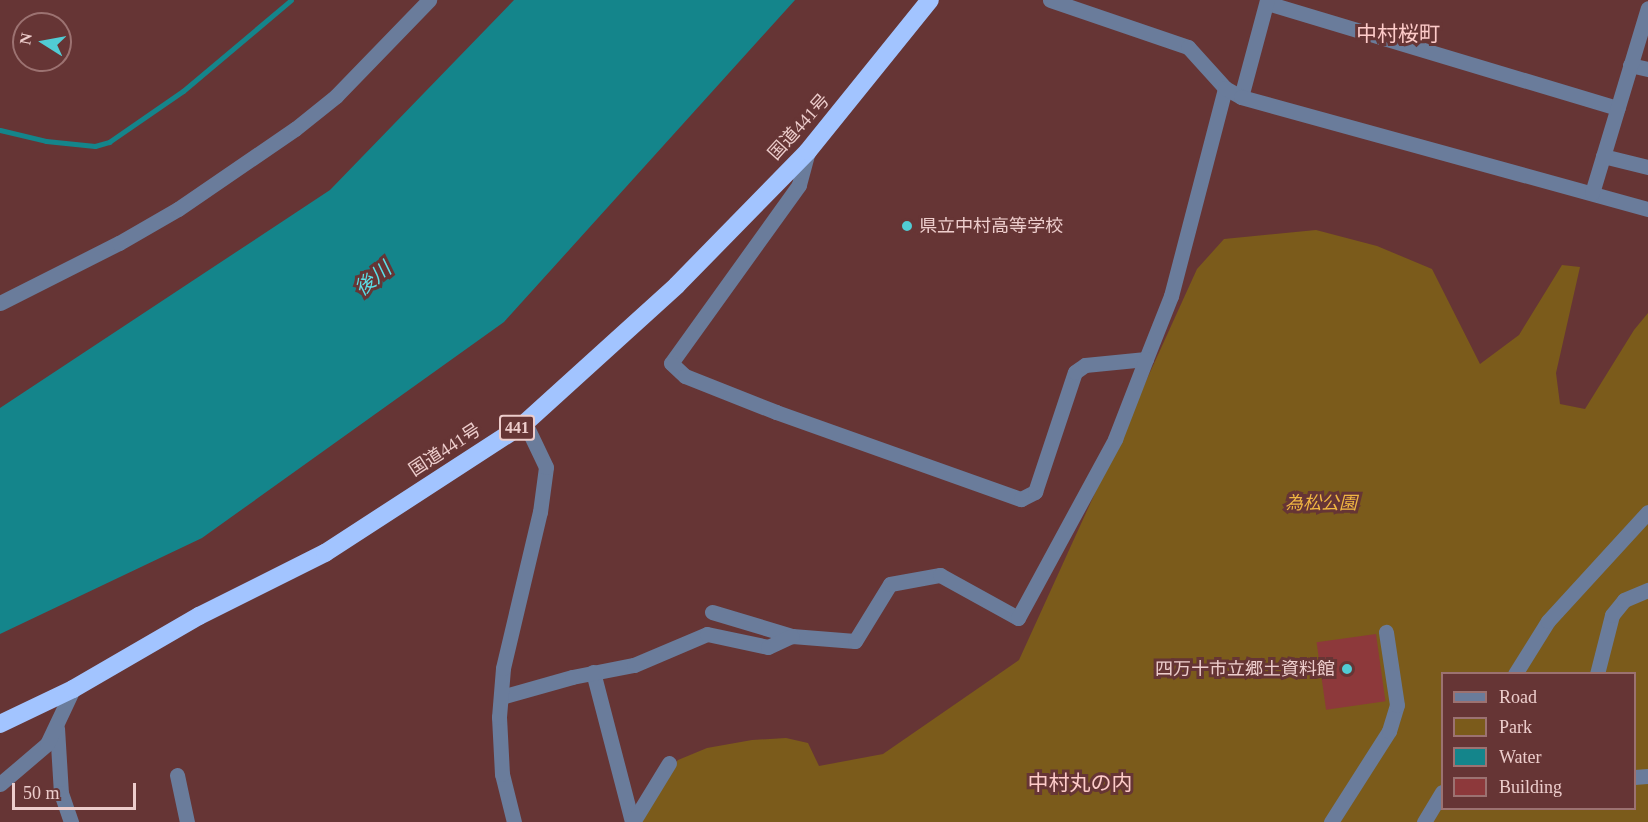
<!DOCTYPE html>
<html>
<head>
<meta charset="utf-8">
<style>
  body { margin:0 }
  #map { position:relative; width:1648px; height:822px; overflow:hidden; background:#663535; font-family:"Times New Roman","Noto Sans JP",serif }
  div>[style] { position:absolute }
  .green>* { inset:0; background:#7b5b1b }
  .water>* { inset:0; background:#14858b }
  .stream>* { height:5px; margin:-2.5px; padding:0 2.5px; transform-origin:2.5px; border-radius:2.5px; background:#14858b }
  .building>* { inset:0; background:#8d393b; transform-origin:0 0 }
  .minor>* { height:15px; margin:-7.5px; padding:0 7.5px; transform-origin:7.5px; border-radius:7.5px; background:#6a7c9b }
  .highway>* { height:18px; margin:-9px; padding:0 9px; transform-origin:9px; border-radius:9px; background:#a2c4ff }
  .dots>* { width:16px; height:16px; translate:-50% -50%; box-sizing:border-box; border:3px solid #663535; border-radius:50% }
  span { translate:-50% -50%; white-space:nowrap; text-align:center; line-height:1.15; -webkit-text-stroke:6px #663535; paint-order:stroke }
  .shield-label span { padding:2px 4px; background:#663535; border:2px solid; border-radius:4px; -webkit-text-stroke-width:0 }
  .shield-label { font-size:16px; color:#edcdcc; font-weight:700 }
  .street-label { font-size:18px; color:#edcdcc }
  .poi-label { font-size:18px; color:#edcdcc }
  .left { translate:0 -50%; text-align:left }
  .right { translate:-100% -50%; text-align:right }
  .park-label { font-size:18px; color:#f0b642; font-style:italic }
  .water-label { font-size:20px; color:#5be0e8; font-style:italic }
  .quarter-label { font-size:21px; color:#fdcbc9 }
  .legend { position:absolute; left:1441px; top:672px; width:195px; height:138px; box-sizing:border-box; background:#663535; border:2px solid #9c7271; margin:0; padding:8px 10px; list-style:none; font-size:18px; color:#edcdcc }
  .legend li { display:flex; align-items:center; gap:12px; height:30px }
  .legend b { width:30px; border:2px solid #9c7271 }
  .north { position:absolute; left:12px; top:12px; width:60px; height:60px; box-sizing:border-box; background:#663535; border:2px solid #9c7271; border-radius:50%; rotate:281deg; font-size:16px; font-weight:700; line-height:24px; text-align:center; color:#edcdcc }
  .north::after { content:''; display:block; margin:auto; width:21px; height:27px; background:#51ccd4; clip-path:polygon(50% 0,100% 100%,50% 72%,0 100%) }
  .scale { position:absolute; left:12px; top:783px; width:124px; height:27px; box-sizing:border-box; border:3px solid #edcdcc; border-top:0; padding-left:8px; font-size:18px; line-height:21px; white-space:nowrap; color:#edcdcc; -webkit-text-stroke:4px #663535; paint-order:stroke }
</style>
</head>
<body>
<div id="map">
  <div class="green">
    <div style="clip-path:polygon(evenodd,1316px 230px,1377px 246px,1432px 269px,1480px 364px,1519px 335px,1562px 265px,1580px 267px,1556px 373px,1560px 404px,1585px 409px,1634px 330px,1648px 313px,1648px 822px,642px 822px,668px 771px,678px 760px,707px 748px,752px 740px,786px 738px,808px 743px,819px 766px,883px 754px,1019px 660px,1197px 269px,1224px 239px,1316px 230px,1442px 674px,1634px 674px,1634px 808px,1442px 808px,1442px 674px)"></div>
  </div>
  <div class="water">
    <div style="clip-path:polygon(514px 0,795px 0,504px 322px,202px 538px,0 634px,0 408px,330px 190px)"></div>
  </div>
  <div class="stream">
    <div style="left:0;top:130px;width:47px;rotate:13.4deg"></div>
    <div style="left:46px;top:141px;width:49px;rotate:5.8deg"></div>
    <div style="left:95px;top:146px;width:15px;rotate:-16deg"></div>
    <div style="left:109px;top:142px;width:90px;rotate:-34.6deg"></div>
    <div style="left:183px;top:91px;width:141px;rotate:-40.1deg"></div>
  </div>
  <div class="building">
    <div style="left:1376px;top:634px;width:68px;height:60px;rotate:82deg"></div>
  </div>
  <div class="minor">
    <div style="left:1050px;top:0;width:146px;rotate:18.8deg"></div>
    <div style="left:1188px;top:47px;width:55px;rotate:47.9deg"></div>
    <div style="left:1267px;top:3px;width:366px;rotate:16.7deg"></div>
    <div style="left:1630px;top:65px;width:18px;rotate:13deg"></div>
    <div style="left:1241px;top:97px;width:100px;rotate:-75deg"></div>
    <div style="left:808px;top:151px;width:35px;rotate:105deg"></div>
    <div style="left:799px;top:185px;width:219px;rotate:125.7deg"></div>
    <div style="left:671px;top:363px;width:19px;rotate:43deg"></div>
    <div style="left:685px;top:376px;width:98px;rotate:21.6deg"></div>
    <div style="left:776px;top:412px;width:260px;rotate:19.6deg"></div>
    <div style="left:1021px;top:499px;width:16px;rotate:-27deg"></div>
    <div style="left:1035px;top:492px;width:126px;rotate:-71.6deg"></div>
    <div style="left:1075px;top:372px;width:12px;rotate:-35deg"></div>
    <div style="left:1085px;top:365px;width:61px;rotate:-5.6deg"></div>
    <div style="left:1146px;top:359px;width:68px;rotate:-68.4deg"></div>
    <div style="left:1171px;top:296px;width:215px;rotate:-75.4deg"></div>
    <div style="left:1225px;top:88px;width:18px;rotate:29deg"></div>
    <div style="left:1241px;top:97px;width:422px;rotate:15.4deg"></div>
    <div style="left:1603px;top:156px;width:46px;rotate:13.7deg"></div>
    <div style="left:1592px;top:193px;width:193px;rotate:-73.2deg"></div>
    <div style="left:0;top:303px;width:133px;rotate:-26.8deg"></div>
    <div style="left:119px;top:243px;width:68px;rotate:-30deg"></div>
    <div style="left:178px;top:209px;width:142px;rotate:-34.4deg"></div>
    <div style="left:295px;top:129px;width:53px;rotate:-38.8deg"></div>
    <div style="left:336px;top:96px;width:134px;rotate:-45.9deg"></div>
    <div style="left:712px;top:612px;width:84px;rotate:16.7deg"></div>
    <div style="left:792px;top:636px;width:63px;rotate:4.5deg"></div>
    <div style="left:855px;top:641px;width:67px;rotate:-58.4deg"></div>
    <div style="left:890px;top:584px;width:51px;rotate:-10.2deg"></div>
    <div style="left:940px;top:575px;width:89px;rotate:28.9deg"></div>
    <div style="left:1018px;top:618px;width:204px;rotate:-61.5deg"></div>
    <div style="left:1115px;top:439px;width:86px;rotate:-68.8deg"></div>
    <div style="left:593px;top:672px;width:155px;rotate:75.4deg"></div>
    <div style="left:1515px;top:674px;width:62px;rotate:-58.1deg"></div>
    <div style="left:1548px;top:621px;width:148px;rotate:-47.5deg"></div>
    <div style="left:1597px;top:674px;width:61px;rotate:-75.7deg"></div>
    <div style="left:1612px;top:615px;width:19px;rotate:-51deg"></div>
    <div style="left:1624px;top:600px;width:26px;rotate:-23deg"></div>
    <div style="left:501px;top:697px;width:74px;rotate:-15.7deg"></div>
    <div style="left:572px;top:677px;width:63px;rotate:-11deg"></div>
    <div style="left:634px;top:665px;width:79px;rotate:-23deg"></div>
    <div style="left:707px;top:634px;width:62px;rotate:12deg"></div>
    <div style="left:768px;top:647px;width:26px;rotate:-25deg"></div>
    <div style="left:57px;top:728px;width:65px;rotate:86.5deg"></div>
    <div style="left:61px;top:793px;width:31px;rotate:71deg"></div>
    <div style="left:177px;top:775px;width:48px;rotate:78deg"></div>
    <div style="left:1634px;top:777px;width:14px;rotate:-4deg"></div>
    <div style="left:0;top:784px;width:62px;rotate:-40.4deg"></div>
    <div style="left:47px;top:744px;width:61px;rotate:-64.7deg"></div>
    <div style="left:514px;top:822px;width:49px;rotate:-104deg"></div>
    <div style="left:502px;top:774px;width:57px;rotate:-93deg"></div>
    <div style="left:499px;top:717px;width:49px;rotate:-85.3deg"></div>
    <div style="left:503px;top:668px;width:160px;rotate:-76.7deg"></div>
    <div style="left:540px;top:512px;width:45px;rotate:-82.4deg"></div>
    <div style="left:546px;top:467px;width:49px;rotate:-115.5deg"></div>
    <div style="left:633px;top:822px;width:69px;rotate:-58.6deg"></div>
    <div style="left:1331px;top:822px;width:108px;rotate:-57.5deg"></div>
    <div style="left:1389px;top:731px;width:27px;rotate:-73deg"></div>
    <div style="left:1397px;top:705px;width:74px;rotate:-98.6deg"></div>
    <div style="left:1424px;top:822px;width:35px;rotate:-59deg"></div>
  </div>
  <div class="highway">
    <div style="left:0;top:724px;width:81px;rotate:-25.6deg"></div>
    <div style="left:73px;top:689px;width:146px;rotate:-30.1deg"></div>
    <div style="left:199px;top:616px;width:141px;rotate:-26.6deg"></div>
    <div style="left:325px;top:553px;width:239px;rotate:-33deg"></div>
    <div style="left:525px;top:423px;width:205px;rotate:-42.2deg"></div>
    <div style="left:677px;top:285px;width:187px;rotate:-45.6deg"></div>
    <div style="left:808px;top:151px;width:194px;rotate:-51.1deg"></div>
  </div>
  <div class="dots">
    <div style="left:907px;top:226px;background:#51ccd4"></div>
    <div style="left:1347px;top:669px;background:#51ccd4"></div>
  </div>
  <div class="shield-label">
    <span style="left:517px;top:428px">441</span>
  </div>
  <div class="street-label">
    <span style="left:799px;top:127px;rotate:-48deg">国道441号</span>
    <span style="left:445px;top:450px;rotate:-33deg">国道441号</span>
  </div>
  <div class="poi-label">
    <span class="left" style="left:919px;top:226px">県立中村高等学校</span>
    <span class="right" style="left:1335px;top:669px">四万十市立郷土資料館</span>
  </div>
  <div class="park-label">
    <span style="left:1321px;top:503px">為松公園</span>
  </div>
  <div class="water-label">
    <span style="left:373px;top:279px;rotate:-40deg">後川</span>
  </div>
  <div class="quarter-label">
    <span style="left:1398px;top:34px">中村桜町</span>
    <span style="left:1080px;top:783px">中村丸の内</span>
  </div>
  <ul class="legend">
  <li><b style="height:8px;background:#6a7c9b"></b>Road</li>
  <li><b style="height:16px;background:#7b5b1b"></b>Park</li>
  <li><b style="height:16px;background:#14858b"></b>Water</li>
  <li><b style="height:16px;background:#8d393b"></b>Building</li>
  </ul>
  <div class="north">N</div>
  <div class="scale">50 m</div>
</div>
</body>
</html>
